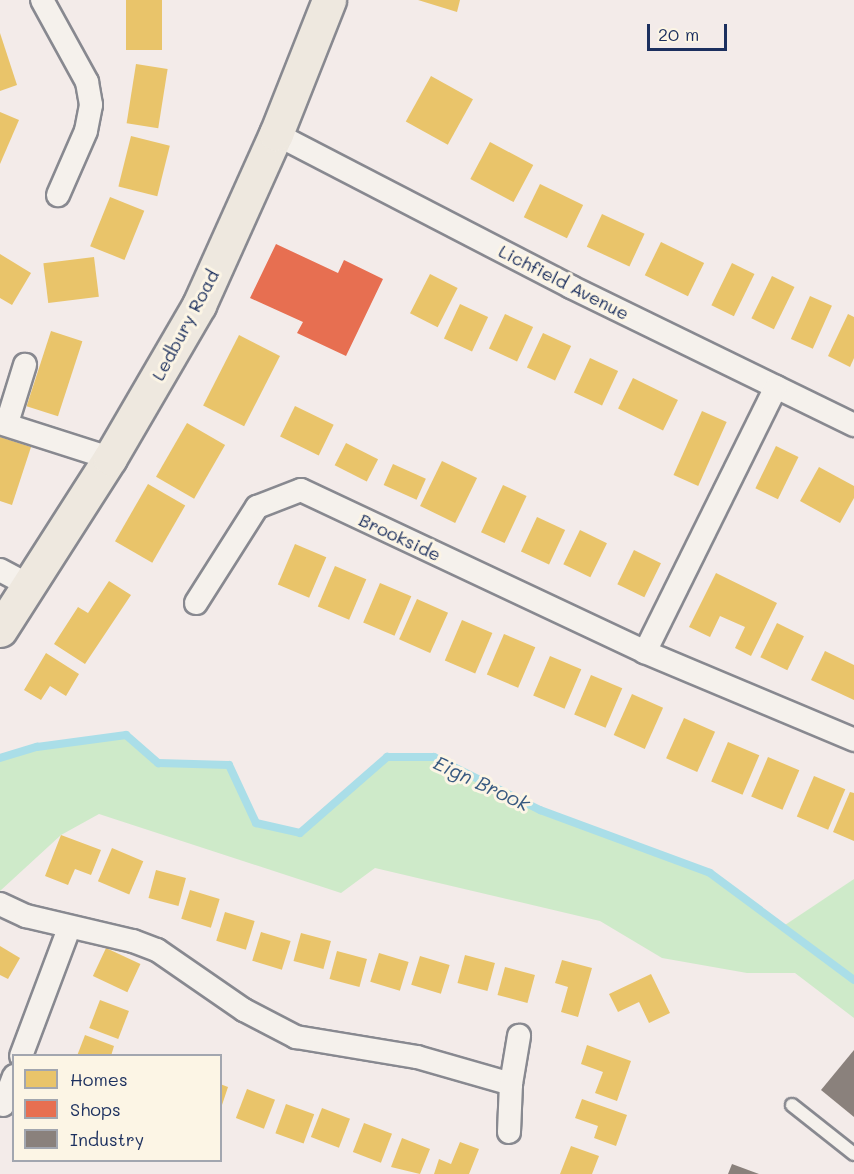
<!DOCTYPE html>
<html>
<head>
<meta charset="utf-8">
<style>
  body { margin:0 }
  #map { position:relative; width:854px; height:1174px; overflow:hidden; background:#f3ebe9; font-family:Mali,sans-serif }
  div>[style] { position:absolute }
  .green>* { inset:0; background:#ceeac9 }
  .homes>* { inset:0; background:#e9c46a; transform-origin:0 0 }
  .shops>* { inset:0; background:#e76f51 }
  .industry>* { inset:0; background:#8a817c }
  .stream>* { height:8px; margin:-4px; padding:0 4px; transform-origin:4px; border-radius:4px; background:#aadee8 }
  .roads { filter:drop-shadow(2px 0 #888990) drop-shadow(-2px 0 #888990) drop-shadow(0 2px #888990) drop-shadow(0 -2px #888990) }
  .lane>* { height:12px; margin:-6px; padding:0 6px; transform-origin:6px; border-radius:6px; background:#f5f1ec }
  .street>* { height:22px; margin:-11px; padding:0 11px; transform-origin:11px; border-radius:11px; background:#f5f1ec }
  .highway>* { height:33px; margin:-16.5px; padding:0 16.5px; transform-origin:16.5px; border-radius:16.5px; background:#eee8df }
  span { translate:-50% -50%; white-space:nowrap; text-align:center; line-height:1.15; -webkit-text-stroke:6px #fcf5e5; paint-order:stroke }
  .street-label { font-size:18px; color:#1b2f5e }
  .water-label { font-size:20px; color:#375980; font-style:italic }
  .legend { position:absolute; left:12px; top:1054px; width:210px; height:108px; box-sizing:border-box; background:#fcf5e5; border:2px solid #a2a6af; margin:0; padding:8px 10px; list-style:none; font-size:18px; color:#1b2f5e }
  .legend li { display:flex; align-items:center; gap:12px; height:30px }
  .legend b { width:30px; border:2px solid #a2a6af }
  .scale { position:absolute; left:647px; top:24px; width:80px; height:27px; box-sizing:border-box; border:3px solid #1b2f5e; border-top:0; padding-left:8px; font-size:18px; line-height:21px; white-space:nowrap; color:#1b2f5e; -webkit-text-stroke:4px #fcf5e5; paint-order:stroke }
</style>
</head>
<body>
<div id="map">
  <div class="green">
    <div style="clip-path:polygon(126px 735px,158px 763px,229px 765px,256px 823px,300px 833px,387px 757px,434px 757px,540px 810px,710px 873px,782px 927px,854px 879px,854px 1018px,795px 973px,747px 973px,662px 958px,600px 921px,375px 868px,341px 893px,99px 814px,61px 835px,0 891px,0 758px,37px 747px)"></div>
  </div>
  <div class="homes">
    <div style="left:126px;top:0;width:36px;height:50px"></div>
    <div style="clip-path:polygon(418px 0,460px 0,457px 12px)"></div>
    <div style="clip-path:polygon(0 33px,17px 85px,0 91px)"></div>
    <div style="left:136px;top:64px;width:32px;height:60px;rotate:9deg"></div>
    <div style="left:431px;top:76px;width:48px;height:52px;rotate:29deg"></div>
    <div style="clip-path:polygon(0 112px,19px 120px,0 164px)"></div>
    <div style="left:131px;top:136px;width:40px;height:52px;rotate:14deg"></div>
    <div style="left:490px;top:142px;width:49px;height:42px;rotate:28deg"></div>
    <div style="left:540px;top:184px;width:48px;height:37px;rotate:26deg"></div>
    <div style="left:110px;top:197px;width:37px;height:53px;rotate:22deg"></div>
    <div style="left:602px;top:214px;width:47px;height:36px;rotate:25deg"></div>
    <div style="left:661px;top:242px;width:48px;height:37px;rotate:26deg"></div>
    <div style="clip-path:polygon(0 254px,31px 273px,12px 305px,0 298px)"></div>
    <div style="left:94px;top:257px;width:40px;height:51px;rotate:83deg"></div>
    <div style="left:732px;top:263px;width:25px;height:47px;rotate:26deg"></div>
    <div style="left:430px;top:274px;width:31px;height:44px;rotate:27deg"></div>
    <div style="left:772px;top:276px;width:25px;height:47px;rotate:26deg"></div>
    <div style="left:810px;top:296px;width:24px;height:47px;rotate:24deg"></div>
    <div style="left:460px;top:304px;width:31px;height:38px;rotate:25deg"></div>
    <div style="left:505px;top:314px;width:31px;height:38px;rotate:25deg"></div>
    <div style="clip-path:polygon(848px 314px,854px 317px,854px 358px,850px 367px,828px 356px)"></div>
    <div style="left:51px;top:331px;width:33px;height:79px;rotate:18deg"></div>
    <div style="left:543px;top:333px;width:31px;height:38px;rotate:25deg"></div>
    <div style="left:239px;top:335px;width:46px;height:79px;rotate:27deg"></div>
    <div style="left:590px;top:358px;width:31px;height:38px;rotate:25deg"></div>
    <div style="left:633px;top:378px;width:50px;height:34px;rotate:26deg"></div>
    <div style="left:295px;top:406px;width:43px;height:34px;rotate:26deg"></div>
    <div style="left:702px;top:411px;width:27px;height:70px;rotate:24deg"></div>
    <div style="left:187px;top:423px;width:44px;height:62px;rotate:30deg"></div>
    <div style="clip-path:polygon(0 437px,31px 447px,12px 505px,0 501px)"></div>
    <div style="left:346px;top:443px;width:36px;height:25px;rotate:27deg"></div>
    <div style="left:776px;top:446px;width:25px;height:47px;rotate:26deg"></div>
    <div style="left:442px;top:461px;width:39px;height:50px;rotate:26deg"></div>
    <div style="left:393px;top:464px;width:36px;height:23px;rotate:24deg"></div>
    <div style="clip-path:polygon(819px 467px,854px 486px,854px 498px,840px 523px,800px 501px)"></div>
    <div style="left:148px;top:484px;width:43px;height:66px;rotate:30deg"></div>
    <div style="left:503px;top:485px;width:26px;height:52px;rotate:25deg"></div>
    <div style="left:537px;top:517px;width:31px;height:38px;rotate:25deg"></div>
    <div style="left:580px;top:530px;width:30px;height:38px;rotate:26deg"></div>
    <div style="left:295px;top:544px;width:34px;height:44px;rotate:23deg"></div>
    <div style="left:634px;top:550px;width:30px;height:38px;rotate:26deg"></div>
    <div style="left:335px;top:566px;width:34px;height:44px;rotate:23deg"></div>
    <div style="clip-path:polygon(716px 573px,777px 603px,751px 656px,735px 648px,745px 627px,720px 616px,710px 637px,689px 627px)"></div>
    <div style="clip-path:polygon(109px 581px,131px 595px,85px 664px,54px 644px,78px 607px,88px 613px)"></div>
    <div style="left:380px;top:583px;width:34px;height:43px;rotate:23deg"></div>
    <div style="left:417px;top:599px;width:34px;height:44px;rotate:24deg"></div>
    <div style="left:462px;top:620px;width:33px;height:44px;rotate:23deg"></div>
    <div style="left:777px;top:623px;width:30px;height:38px;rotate:26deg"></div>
    <div style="left:504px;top:634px;width:34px;height:44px;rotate:23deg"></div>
    <div style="clip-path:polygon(825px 651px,854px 665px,854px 700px,811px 680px)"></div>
    <div style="clip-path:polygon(46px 653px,79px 674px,66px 696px,50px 686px,41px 700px,24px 690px)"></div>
    <div style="left:550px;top:656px;width:34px;height:43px;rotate:23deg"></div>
    <div style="left:591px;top:675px;width:34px;height:43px;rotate:23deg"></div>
    <div style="left:632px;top:694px;width:34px;height:45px;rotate:24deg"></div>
    <div style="left:684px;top:718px;width:34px;height:44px;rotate:24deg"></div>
    <div style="left:728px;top:742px;width:34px;height:43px;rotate:23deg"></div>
    <div style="left:768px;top:757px;width:34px;height:43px;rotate:23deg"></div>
    <div style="left:814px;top:776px;width:34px;height:44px;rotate:23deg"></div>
    <div style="clip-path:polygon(850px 792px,854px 793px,854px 841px,833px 832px)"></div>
    <div style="clip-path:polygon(61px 835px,101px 850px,91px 875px,75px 869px,68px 885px,45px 876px)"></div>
    <div style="left:112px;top:848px;width:34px;height:36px;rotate:23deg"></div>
    <div style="left:156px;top:870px;width:31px;height:29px;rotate:15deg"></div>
    <div style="left:190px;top:890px;width:31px;height:30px;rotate:17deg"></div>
    <div style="left:225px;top:912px;width:31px;height:30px;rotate:17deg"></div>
    <div style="left:261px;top:932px;width:31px;height:30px;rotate:17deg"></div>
    <div style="left:301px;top:933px;width:31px;height:29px;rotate:15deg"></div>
    <div style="clip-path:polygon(0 946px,20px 958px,8px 979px,0 975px)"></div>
    <div style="left:106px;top:948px;width:38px;height:31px;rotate:25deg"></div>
    <div style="left:337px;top:951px;width:31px;height:29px;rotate:15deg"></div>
    <div style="left:379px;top:953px;width:31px;height:30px;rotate:17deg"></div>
    <div style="left:465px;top:955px;width:31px;height:29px;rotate:15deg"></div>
    <div style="left:420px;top:956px;width:31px;height:30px;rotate:17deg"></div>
    <div style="clip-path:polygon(562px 960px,592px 968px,578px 1017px,561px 1012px,568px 987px,555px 983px)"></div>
    <div style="left:505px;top:967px;width:31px;height:29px;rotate:15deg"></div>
    <div style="clip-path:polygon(651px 974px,670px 1013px,649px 1023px,639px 1002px,618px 1012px,609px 994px)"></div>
    <div style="left:100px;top:1000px;width:31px;height:30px;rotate:21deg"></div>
    <div style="clip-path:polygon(85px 1035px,114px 1046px,111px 1056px,77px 1056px)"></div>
    <div style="clip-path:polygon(587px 1045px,631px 1061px,617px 1101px,595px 1093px,603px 1072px,581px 1064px)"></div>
    <div style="clip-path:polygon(220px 1084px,228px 1087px,221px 1108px,220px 1108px)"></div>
    <div style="left:247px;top:1089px;width:30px;height:31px;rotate:21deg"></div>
    <div style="clip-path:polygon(582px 1099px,627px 1115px,616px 1146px,594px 1138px,598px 1126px,575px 1118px)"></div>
    <div style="left:286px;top:1104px;width:30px;height:31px;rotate:20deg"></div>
    <div style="left:322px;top:1108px;width:30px;height:31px;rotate:21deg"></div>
    <div style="left:364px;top:1123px;width:30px;height:31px;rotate:21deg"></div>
    <div style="clip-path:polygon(402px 1138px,430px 1149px,420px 1174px,391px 1167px)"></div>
    <div style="clip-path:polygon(460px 1142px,479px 1149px,469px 1174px,434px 1174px,439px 1159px,451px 1164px)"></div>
    <div style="clip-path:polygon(571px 1146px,599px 1156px,592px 1174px,560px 1174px)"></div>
  </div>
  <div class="shops">
    <div style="clip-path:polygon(276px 244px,338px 273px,344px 260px,383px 279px,346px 356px,297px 333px,303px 322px,250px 298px)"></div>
  </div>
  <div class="industry">
    <div style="clip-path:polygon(854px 1050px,854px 1117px,821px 1090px)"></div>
    <div style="clip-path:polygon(732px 1164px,759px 1174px,728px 1174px)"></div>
  </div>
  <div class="stream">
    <div style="left:0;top:758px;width:39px;rotate:-17deg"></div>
    <div style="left:37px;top:747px;width:90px;rotate:-7.7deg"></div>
    <div style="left:126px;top:735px;width:43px;rotate:41.2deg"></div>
    <div style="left:158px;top:763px;width:71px;rotate:1.6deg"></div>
    <div style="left:229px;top:765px;width:64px;rotate:65deg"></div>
    <div style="left:256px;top:823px;width:45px;rotate:12.8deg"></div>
    <div style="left:300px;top:833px;width:116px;rotate:-41.1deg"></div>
    <div style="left:387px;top:757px;width:47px"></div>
    <div style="left:434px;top:757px;width:119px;rotate:26.6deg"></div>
    <div style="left:540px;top:810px;width:181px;rotate:20.3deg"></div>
    <div style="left:710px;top:873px;width:179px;rotate:36.6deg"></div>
  </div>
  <div class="roads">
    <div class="lane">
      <div style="left:792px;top:1105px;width:79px;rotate:38.3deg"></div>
    </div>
    <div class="street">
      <div style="left:42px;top:0;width:94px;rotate:61.2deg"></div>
      <div style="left:87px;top:82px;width:23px;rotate:80deg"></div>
      <div style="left:91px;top:105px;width:26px;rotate:101deg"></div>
      <div style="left:86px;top:131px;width:70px;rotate:113.6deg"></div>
      <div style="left:276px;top:134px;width:332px;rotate:27.4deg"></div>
      <div style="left:571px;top:287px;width:315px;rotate:26deg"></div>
      <div style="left:776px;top:387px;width:296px;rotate:116.3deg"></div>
      <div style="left:645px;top:652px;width:227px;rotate:22.8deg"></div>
      <div style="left:0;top:423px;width:115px;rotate:17.7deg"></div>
      <div style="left:7px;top:423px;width:61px;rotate:-72.8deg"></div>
      <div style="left:0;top:570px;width:32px;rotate:28deg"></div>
      <div style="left:196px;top:603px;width:114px;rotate:-57.6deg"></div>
      <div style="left:257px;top:507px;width:47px;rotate:-21.1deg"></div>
      <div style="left:301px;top:490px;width:380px;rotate:25.2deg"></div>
      <div style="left:0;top:904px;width:29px;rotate:25deg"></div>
      <div style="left:26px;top:916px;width:110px;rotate:13.2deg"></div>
      <div style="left:133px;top:941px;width:26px;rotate:21deg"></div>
      <div style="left:157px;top:950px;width:106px;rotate:34.6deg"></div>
      <div style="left:244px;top:1010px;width:59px;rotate:27.4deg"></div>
      <div style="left:296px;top:1037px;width:123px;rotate:9.4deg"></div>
      <div style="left:417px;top:1057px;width:98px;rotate:16deg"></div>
      <div style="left:511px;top:1084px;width:48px;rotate:92.4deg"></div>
      <div style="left:21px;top:1056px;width:137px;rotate:-69.4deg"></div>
      <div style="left:511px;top:1084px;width:49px;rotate:-80.5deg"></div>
      <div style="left:3px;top:1105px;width:31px;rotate:-69deg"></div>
    </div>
    <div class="highway">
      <div style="left:0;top:630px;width:204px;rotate:-57.4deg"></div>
      <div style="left:110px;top:458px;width:177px;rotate:-59.8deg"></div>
      <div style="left:199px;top:305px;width:188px;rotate:-65.8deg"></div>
      <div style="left:276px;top:134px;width:144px;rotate:-68.4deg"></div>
    </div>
  </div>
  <div class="street-label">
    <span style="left:564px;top:282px;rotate:27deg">Lichfield Avenue</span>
    <span style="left:185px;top:325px;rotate:-62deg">Ledbury Road</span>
    <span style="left:400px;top:537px;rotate:25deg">Brookside</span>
  </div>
  <div class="water-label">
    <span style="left:482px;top:783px;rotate:25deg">Eign Brook</span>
  </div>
  <ul class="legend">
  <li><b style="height:16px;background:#e9c46a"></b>Homes</li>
  <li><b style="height:16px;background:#e76f51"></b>Shops</li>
  <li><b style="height:16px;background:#8a817c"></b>Industry</li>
  </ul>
  <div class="scale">20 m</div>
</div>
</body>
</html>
